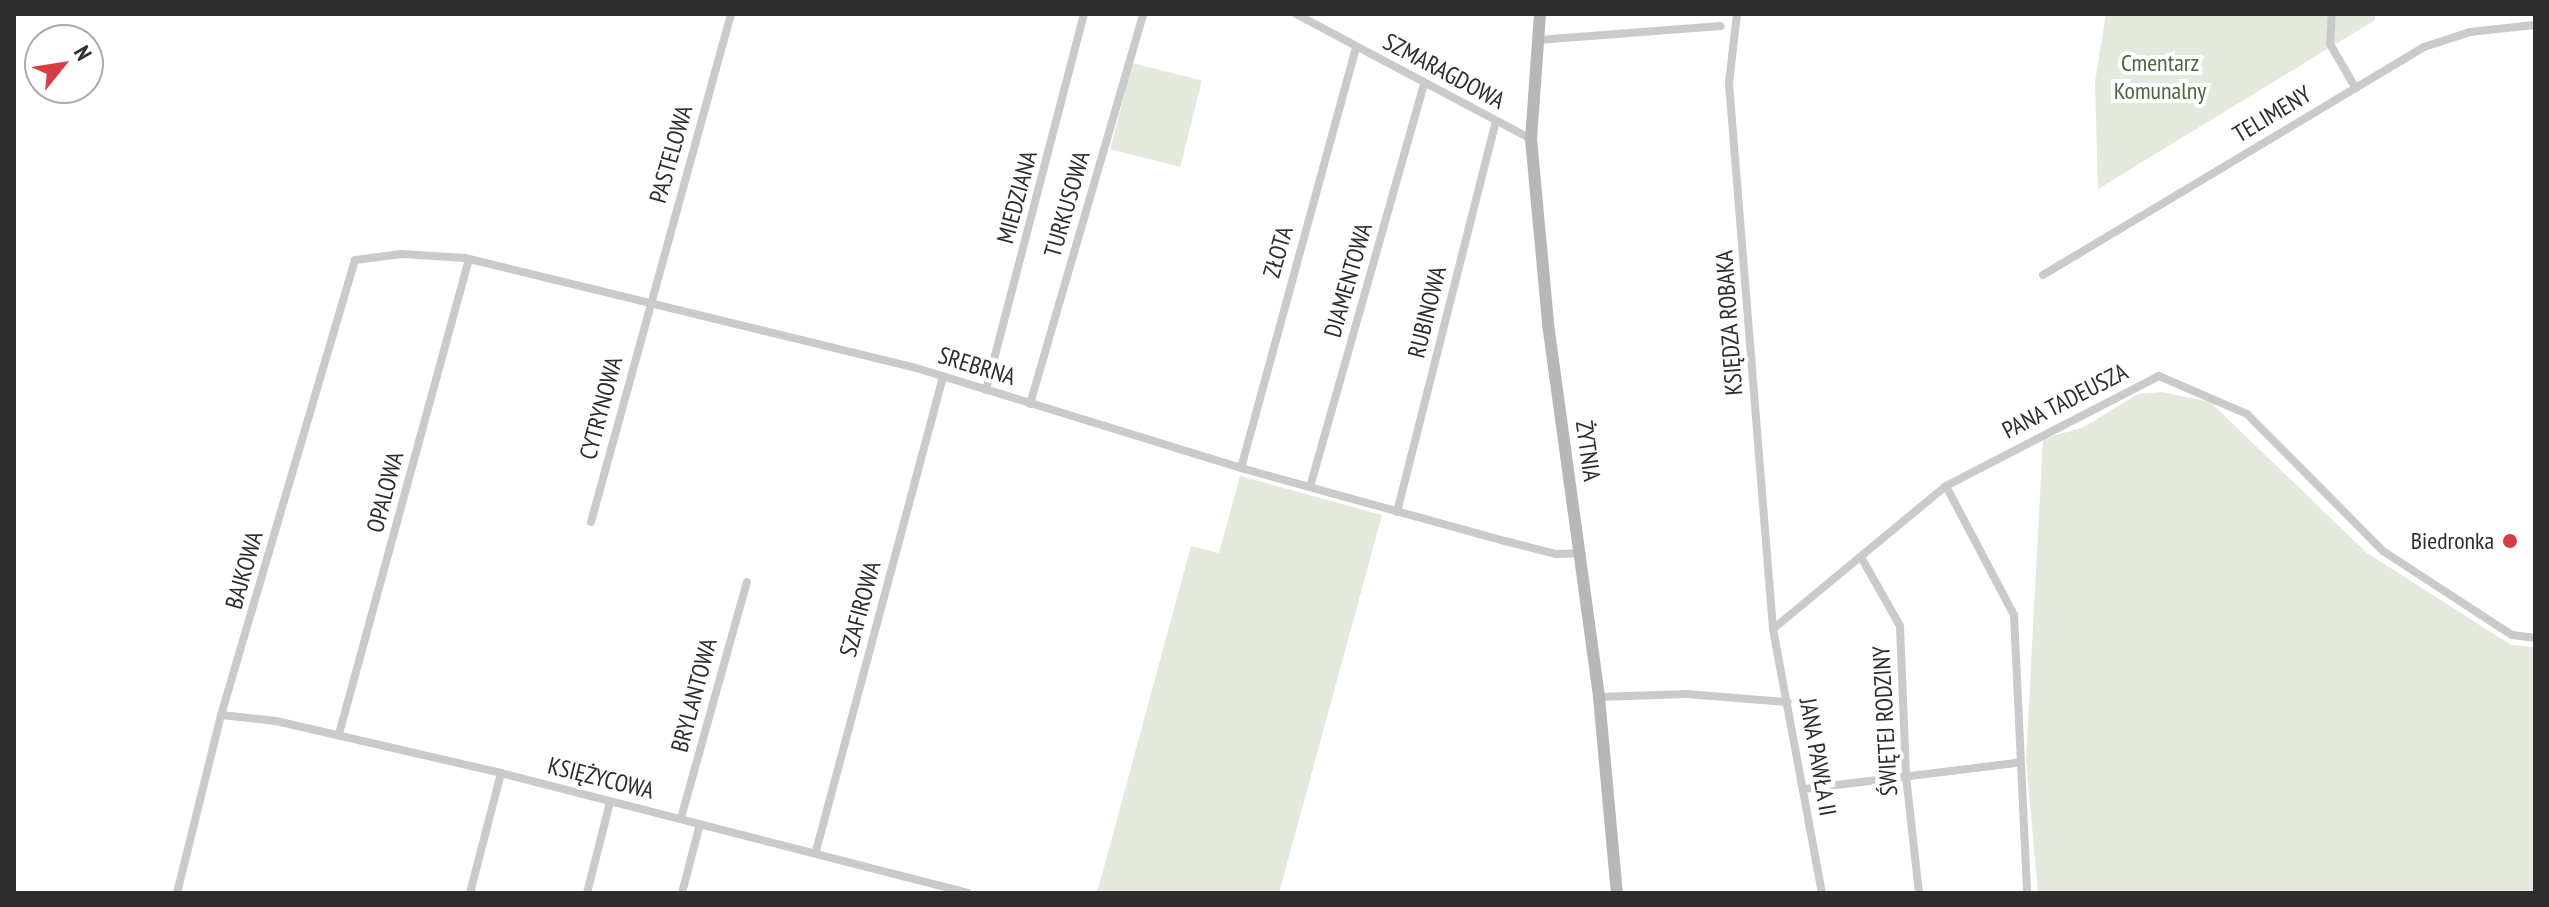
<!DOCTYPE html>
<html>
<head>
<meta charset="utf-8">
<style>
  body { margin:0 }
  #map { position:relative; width:2549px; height:907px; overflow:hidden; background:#fff; font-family:"PT Sans Narrow",sans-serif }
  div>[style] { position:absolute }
  .green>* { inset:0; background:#e3e9dc; transform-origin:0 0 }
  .street>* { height:8px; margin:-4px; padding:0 4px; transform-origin:4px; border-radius:4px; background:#cacaca }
  .secondary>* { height:12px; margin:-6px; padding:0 6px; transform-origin:6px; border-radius:6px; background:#b7b7b7 }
  .dots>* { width:22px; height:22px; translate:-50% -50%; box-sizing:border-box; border:4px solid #fff; border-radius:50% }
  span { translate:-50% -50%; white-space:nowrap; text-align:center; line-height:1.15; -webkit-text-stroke:8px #fff; paint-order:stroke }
  .park-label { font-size:24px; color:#50643f }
  .street-label { font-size:24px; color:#2d2d2d }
  .poi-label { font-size:24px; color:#2d2d2d }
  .right { translate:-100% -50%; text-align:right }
  .frame { position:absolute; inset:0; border:16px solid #2d2d2d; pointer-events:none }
  .north { position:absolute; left:24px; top:24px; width:80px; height:80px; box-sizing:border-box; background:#fff; border:2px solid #ababab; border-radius:50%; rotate:60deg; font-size:22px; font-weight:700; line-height:32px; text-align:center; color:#2d2d2d }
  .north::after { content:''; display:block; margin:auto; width:28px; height:36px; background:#d53e47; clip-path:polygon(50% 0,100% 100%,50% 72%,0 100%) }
</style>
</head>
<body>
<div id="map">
  <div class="green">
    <div style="clip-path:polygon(2106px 14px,2375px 14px,2375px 20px,2098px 189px,2095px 82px)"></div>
    <div style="left:1132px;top:63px;width:72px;height:89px;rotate:14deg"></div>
    <div style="clip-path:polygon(2162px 392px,2210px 402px,2367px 553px,2511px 645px,2535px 647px,2535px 893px,2038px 893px,2026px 760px,2043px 439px,2084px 427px,2138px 394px)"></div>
    <div style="clip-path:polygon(1240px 476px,1382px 515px,1279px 893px,1097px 893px,1191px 546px,1219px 553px)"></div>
  </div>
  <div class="street">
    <div style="left:1296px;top:14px;width:266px;rotate:28deg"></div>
    <div style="left:1737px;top:14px;width:69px;rotate:96.6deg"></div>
    <div style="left:1729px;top:83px;width:548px;rotate:85.39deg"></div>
    <div style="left:1773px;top:629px;width:269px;rotate:79.5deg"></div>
    <div style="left:2332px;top:14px;width:30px;rotate:94deg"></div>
    <div style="left:2330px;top:44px;width:50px;rotate:59.8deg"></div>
    <div style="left:1538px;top:40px;width:183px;rotate:-4.4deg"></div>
    <div style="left:2043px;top:275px;width:444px;rotate:-30.9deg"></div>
    <div style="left:2424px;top:47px;width:48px;rotate:-18.1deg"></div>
    <div style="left:2470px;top:32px;width:65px;rotate:-6.1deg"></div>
    <div style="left:986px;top:390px;width:389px;rotate:-75.4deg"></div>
    <div style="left:1030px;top:404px;width:406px;rotate:-73.8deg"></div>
    <div style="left:1241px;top:468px;width:435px;rotate:-74.7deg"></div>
    <div style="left:1946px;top:486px;width:146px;rotate:62.2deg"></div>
    <div style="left:2014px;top:615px;width:278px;rotate:87.3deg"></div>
    <div style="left:1310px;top:487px;width:418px;rotate:-74.2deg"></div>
    <div style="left:1397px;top:512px;width:402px;rotate:-75.8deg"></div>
    <div style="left:591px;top:522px;width:527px;rotate:-74.59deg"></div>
    <div style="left:1861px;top:557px;width:79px;rotate:60.5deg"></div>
    <div style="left:1900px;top:626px;width:150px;rotate:87.7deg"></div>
    <div style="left:1906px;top:776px;width:118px;rotate:83.7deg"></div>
    <div style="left:1773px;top:629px;width:224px;rotate:-39.6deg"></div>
    <div style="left:1946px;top:486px;width:240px;rotate:-27.3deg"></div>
    <div style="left:2159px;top:376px;width:96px;rotate:23.4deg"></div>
    <div style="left:2247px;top:414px;width:193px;rotate:45.2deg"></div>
    <div style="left:2383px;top:551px;width:154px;rotate:33.1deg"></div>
    <div style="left:2512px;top:635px;width:23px;rotate:7deg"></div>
    <div style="left:1599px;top:697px;width:87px;rotate:-2deg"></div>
    <div style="left:1686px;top:694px;width:102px;rotate:4.5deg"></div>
    <div style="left:221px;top:715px;width:55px;rotate:6.2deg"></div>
    <div style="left:276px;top:721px;width:231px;rotate:13deg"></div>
    <div style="left:501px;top:773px;width:482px;rotate:14.4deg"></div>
    <div style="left:339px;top:734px;width:492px;rotate:-74.7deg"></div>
    <div style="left:1804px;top:789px;width:215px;rotate:-7deg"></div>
    <div style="left:681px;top:818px;width:245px;rotate:-74.4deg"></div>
    <div style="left:816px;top:851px;width:491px;rotate:-75deg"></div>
    <div style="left:177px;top:893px;width:183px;rotate:-76.1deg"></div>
    <div style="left:221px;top:715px;width:474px;rotate:-73.6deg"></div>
    <div style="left:355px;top:260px;width:47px;rotate:-7.3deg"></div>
    <div style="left:402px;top:254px;width:63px;rotate:3.6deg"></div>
    <div style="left:465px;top:258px;width:461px;rotate:13.7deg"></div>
    <div style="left:913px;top:367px;width:343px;rotate:17.1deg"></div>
    <div style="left:1241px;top:468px;width:274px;rotate:15.5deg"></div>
    <div style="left:1505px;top:541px;width:53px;rotate:14.3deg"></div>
    <div style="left:1556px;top:554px;width:23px;rotate:-2deg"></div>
    <div style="left:470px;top:893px;width:124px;rotate:-75.5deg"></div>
    <div style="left:587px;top:893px;width:94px;rotate:-75.8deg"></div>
    <div style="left:682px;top:893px;width:71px;rotate:-75.4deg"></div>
  </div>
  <div class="secondary">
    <div style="left:1540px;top:14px;width:125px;rotate:94.1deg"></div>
    <div style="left:1531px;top:139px;width:186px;rotate:84.7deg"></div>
    <div style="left:1548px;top:324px;width:376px;rotate:82.2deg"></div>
    <div style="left:1599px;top:697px;width:197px;rotate:84.8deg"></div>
  </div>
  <div class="dots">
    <div style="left:2510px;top:541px;background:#d53e47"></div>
  </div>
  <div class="park-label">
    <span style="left:2160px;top:77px">Cmentarz<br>Komunalny</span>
  </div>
  <div class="street-label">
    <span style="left:1444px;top:71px;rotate:28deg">SZMARAGDOWA</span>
    <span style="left:2272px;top:114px;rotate:-31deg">TELIMENY</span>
    <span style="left:671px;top:154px;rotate:-74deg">PASTELOWA</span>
    <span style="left:1017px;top:197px;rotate:-75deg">MIEDZIANA</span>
    <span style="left:1067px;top:204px;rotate:-74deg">TURKUSOWA</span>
    <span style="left:1278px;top:252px;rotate:-74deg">ZŁOTA</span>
    <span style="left:1348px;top:280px;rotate:-74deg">DIAMENTOWA</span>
    <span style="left:1427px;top:312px;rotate:-76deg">RUBINOWA</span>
    <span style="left:1729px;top:323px;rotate:-94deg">KSIĘDZA ROBAKA</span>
    <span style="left:977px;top:366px;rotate:17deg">SREBRNA</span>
    <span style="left:2065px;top:401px;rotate:-27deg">PANA TADEUSZA</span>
    <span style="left:601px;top:408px;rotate:-75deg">CYTRYNOWA</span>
    <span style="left:1588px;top:451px;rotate:82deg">ŻYTNIA</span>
    <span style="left:385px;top:492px;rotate:-75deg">OPALOWA</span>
    <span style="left:244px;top:570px;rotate:-74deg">BAJKOWA</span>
    <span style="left:860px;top:609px;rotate:-75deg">SZAFIROWA</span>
    <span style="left:694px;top:695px;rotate:-75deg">BRYLANTOWA</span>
    <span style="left:1885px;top:721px;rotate:-93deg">ŚWIĘTEJ RODZINY</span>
    <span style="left:1818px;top:757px;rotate:80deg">JANA PAWŁA II</span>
    <span style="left:601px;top:778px;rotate:14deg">KSIĘŻYCOWA</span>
  </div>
  <div class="poi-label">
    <span class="right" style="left:2494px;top:541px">Biedronka</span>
  </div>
  <div class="frame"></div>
  <div class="north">N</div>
</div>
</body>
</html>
